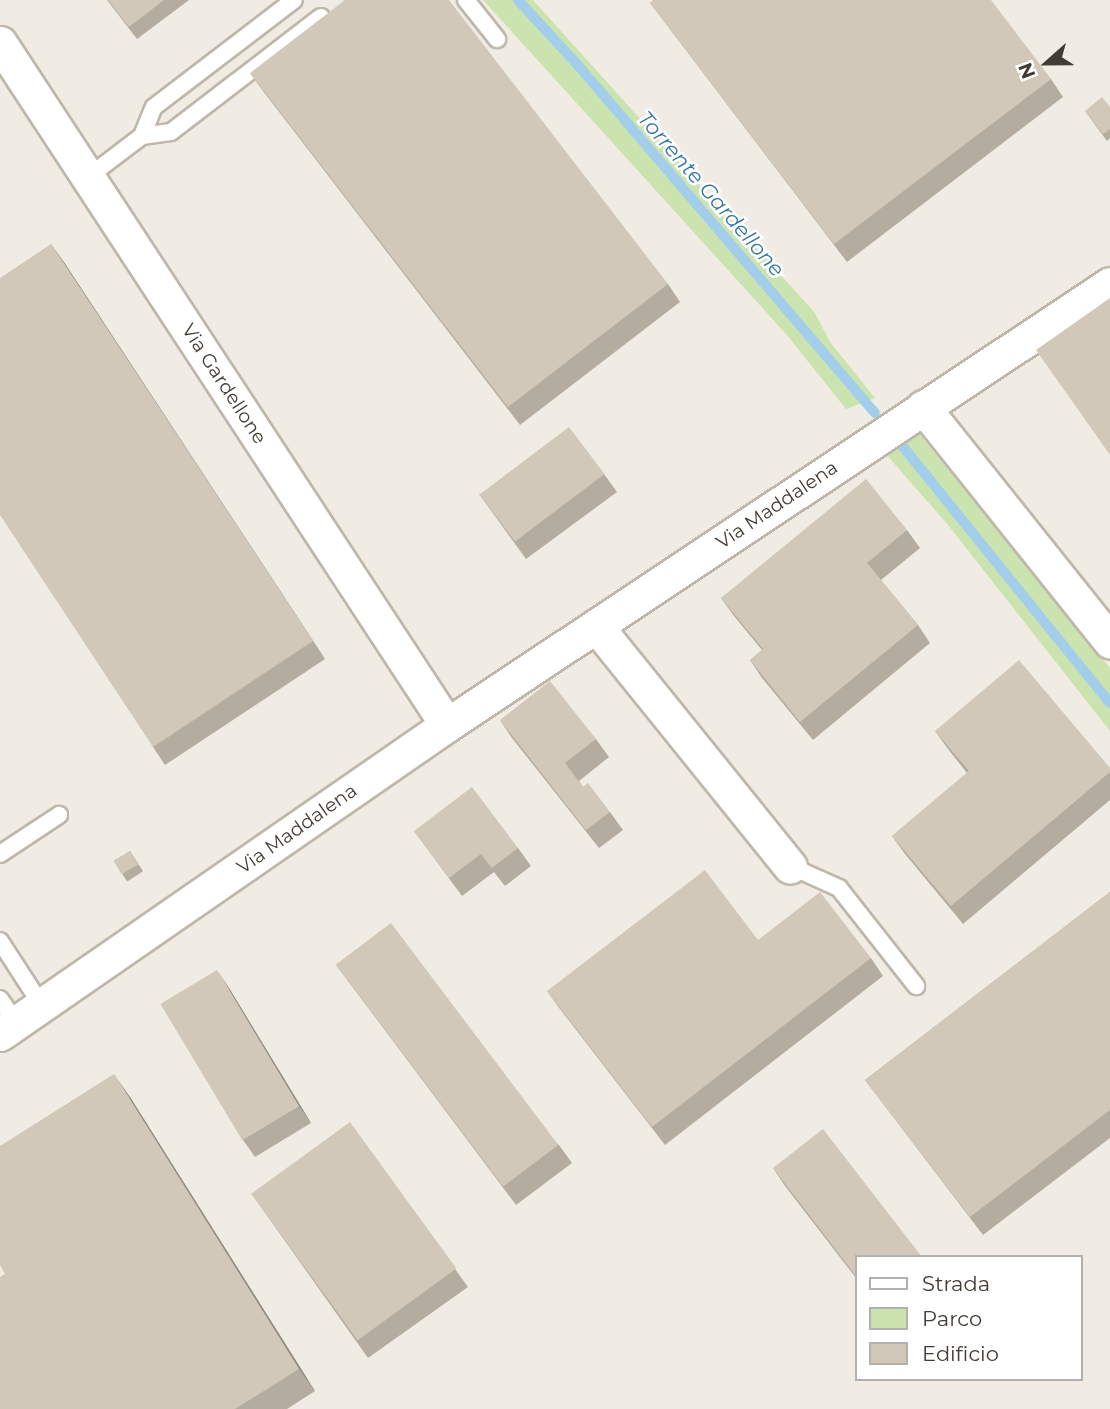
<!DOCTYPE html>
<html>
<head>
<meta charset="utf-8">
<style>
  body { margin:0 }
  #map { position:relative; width:1110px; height:1409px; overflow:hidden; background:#f0ece3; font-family:Montserrat,sans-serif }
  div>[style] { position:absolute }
  .green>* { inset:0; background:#cbe3ae }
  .stream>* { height:10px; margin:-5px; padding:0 5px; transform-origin:5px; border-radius:5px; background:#a2cdeb }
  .roads { filter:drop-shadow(2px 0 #beb7aa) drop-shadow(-2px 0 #beb7aa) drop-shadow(0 2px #beb7aa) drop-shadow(0 -2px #beb7aa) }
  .lane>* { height:16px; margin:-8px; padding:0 8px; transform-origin:8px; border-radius:8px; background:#fff }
  .street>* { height:33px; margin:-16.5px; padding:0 16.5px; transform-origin:16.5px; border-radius:16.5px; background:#fff }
  .wall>* { inset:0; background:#b4ac9f; transform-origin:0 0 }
  .shaded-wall>* { inset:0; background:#928c82 }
  .building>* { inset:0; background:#d1c8b9; transform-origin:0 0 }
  span { translate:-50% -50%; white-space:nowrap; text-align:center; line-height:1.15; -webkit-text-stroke:5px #fff; paint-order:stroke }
  .street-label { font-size:19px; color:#423c34 }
  .water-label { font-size:21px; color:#3477a6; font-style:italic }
  .legend { position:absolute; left:855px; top:1255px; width:228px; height:126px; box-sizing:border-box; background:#fff; border:2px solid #b3b1ae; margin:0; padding:9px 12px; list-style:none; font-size:21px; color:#423c34 }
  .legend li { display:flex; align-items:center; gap:14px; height:35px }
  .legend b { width:35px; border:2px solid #b3b1ae }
  .north { position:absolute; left:1012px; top:28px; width:70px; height:70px; -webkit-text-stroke:5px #fff; paint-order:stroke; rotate:249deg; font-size:19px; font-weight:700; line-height:28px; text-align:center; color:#423c34 }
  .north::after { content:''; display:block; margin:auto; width:24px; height:32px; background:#423c34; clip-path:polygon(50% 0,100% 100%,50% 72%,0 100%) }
</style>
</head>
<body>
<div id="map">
  <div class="green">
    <div style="clip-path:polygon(483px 0,533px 0,815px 313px,830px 342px,875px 398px,846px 409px,786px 334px)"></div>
    <div style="clip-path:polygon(916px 430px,1110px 668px,1110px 731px,948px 525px,885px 453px)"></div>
  </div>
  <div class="stream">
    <div style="left:518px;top:0;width:86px;rotate:47.4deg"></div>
    <div style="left:576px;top:63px;width:460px;rotate:49.5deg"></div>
    <div style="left:900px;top:443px;width:334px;rotate:51.1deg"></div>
  </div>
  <div class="roads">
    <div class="lane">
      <div style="left:466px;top:0;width:50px;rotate:51.5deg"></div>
      <div style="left:142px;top:136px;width:31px;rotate:-68deg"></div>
      <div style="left:154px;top:107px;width:176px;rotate:-37.4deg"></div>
      <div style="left:88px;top:177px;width:68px;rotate:-37.2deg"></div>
      <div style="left:142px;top:136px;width:29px;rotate:-8deg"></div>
      <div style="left:171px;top:132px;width:189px;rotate:-37.5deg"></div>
      <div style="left:0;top:854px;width:71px;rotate:-33.5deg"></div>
      <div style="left:790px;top:866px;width:54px;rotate:24.2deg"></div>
      <div style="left:839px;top:888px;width:125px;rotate:51.8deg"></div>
      <div style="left:0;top:941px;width:77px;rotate:57.1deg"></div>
      <div style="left:0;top:999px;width:29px;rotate:56deg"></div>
    </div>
    <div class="street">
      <div style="left:0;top:43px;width:815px;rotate:56.76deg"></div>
      <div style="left:923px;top:407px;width:300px;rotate:51.4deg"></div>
      <div style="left:596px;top:626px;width:309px;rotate:51.1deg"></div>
      <div style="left:0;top:1034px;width:543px;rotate:-34.66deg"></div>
      <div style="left:447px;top:725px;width:796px;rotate:-33.63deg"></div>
    </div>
  </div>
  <div class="wall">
    <div style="clip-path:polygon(107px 0,189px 0,137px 39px)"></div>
    <div style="clip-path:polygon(650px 3px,1051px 79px,1063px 97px,847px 262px)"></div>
    <div style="clip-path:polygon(250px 73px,668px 284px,680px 302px,520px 425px,263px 91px)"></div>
    <div style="clip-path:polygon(1110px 107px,1110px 138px,1107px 141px,1085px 111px)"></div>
    <div style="clip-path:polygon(51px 244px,325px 659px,165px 765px,153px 747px)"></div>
    <div style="clip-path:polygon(604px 474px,617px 492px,526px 559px,479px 494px)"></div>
    <div style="clip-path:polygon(907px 530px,920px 548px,881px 580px,918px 625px,930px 643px,813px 740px,762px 678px,750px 660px,762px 650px,734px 616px,721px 598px)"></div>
    <div style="clip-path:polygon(500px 720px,596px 739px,609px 757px,579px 781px,583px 787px,610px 812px,623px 830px,599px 848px,512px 738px)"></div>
    <div style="clip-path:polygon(935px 731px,1110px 768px,1110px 800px,963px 924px,905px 854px,892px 836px,967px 773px,948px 749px)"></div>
    <div style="clip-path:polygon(414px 831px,518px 848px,531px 866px,505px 886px,494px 872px,462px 896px)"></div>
    <div style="left:130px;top:851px;width:24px;height:19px;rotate:57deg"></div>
    <div style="clip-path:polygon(1110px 892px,1110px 1138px,983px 1235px,865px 1080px)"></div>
    <div style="clip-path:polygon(758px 940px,871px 958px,883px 976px,665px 1145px,560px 1009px,547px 991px)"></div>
    <div style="clip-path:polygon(336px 965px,559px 1145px,572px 1163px,516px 1205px)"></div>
    <div style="clip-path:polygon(229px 988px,311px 1123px,255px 1157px,243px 1140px)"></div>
    <div style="clip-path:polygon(130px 1097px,315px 1391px,287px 1409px,0 1409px,5px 1274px)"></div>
    <div style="clip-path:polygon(773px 1168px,856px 1257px,856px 1278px,785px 1186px)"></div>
    <div style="clip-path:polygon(251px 1193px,455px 1269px,468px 1287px,368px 1358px)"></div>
  </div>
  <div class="shaded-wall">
    <div style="clip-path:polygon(51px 244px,64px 262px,325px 659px,313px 641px)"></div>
    <div style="clip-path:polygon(217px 970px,229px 988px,311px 1123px,299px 1106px)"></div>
    <div style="clip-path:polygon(114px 1074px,130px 1097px,315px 1391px,299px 1369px)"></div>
  </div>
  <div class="building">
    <div style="clip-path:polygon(108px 0,164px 0,129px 27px)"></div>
    <div style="clip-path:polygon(345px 0,449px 0,668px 284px,508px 407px,250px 73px)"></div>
    <div style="clip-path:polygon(653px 0,991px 0,1051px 79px,834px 244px,650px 3px)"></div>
    <div style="clip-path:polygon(1102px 97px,1110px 107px,1110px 129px,1103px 134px,1085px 111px)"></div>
    <div style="clip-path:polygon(51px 244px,313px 641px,153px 747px,0 515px,0 278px)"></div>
    <div style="clip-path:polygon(1110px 298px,1110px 455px,1036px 350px)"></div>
    <div style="left:569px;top:427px;width:59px;height:112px;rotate:53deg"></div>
    <div style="clip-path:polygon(866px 479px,907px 530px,867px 563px,918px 625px,800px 722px,750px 660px,763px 649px,721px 598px)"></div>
    <div style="clip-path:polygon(1019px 660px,1110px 768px,1110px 772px,951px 906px,892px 836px,969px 771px,935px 731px)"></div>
    <div style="clip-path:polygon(550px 681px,596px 739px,565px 763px,583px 787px,588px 783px,610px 812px,586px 830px,500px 720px)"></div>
    <div style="clip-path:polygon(472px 787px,518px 848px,492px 868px,481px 854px,449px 878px,414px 831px)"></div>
    <div style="left:130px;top:851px;width:16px;height:19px;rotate:60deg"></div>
    <div style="clip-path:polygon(705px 870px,758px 940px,820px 892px,871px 958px,652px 1127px,547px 991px)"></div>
    <div style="clip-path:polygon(1110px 892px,1110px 1110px,970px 1217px,865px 1080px)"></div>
    <div style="left:391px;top:923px;width:278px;height:69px;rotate:53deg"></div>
    <div style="left:217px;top:970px;width:159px;height:66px;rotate:59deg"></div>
    <div style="clip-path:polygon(114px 1074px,299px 1369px,235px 1409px,0 1409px,0 1277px,5px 1274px,0 1265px,0 1146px)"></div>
    <div style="left:350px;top:1122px;width:181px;height:122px;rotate:54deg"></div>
    <div style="clip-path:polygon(823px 1129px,922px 1257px,856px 1257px,856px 1276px,773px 1168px)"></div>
  </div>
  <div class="street-label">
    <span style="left:224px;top:384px;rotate:57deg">Via Gardellone</span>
    <span style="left:777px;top:505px;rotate:-34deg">Via Maddalena</span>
    <span style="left:297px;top:829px;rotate:-35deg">Via Maddalena</span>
  </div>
  <div class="water-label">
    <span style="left:711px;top:194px;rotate:49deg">Torrente Gardellone</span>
  </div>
  <ul class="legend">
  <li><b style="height:9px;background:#fff"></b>Strada</li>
  <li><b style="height:19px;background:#cbe3ae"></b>Parco</li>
  <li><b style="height:19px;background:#d1c8b9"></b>Edificio</li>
  </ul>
  <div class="north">N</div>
</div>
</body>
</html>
